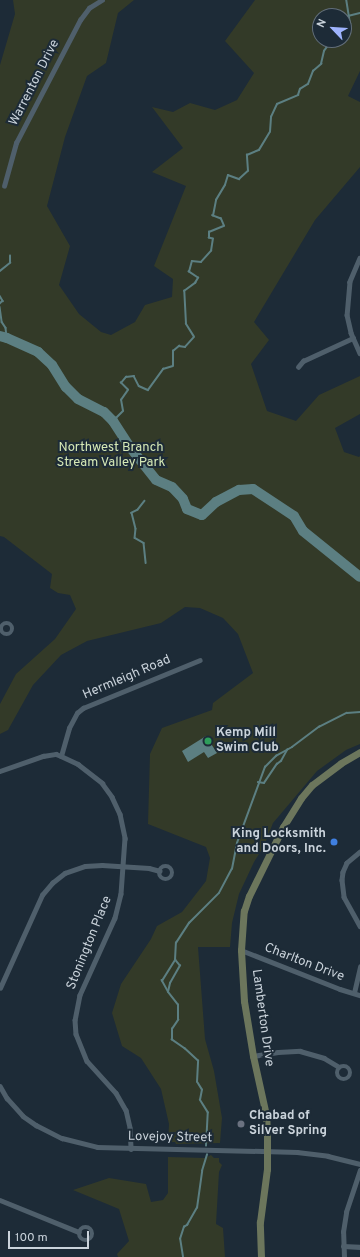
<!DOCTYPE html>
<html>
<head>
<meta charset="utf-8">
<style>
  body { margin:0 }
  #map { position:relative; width:360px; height:1257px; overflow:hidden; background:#1d2b37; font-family:Overpass,sans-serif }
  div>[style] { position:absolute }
  .green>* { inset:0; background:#333a28 }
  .water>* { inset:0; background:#5c7f82 }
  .stream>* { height:1.5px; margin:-0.75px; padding:0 0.75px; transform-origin:0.75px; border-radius:0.75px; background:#5c7f82 }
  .river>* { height:10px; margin:-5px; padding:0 5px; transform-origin:5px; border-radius:5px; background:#5c7f82 }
  .street>* { height:4.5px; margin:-2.25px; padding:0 2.25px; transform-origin:2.25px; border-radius:2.25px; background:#4f5f6b }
  .street>.ring { margin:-2.25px; padding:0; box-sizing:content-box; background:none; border:4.5px solid #4f5f6b; border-radius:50% }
  .secondary>* { height:7px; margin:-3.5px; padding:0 3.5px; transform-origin:3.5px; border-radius:3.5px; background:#6c765c }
  .dots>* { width:11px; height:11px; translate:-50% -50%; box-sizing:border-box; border:2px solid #1d2b37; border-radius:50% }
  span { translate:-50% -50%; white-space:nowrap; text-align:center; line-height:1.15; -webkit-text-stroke:4px #1d2b37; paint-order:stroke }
  .street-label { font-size:13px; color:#cad3db }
  .park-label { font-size:13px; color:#d6e9b6 }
  .poi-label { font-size:13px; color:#cad3db; font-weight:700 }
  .left { translate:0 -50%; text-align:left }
  .right { translate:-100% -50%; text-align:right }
  .north { position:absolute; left:312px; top:8px; width:40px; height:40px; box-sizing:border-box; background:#1d2b37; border:1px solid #626e79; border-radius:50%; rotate:295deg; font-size:11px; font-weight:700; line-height:16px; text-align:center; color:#cad3db }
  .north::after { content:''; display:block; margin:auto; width:14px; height:18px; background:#9eb3fd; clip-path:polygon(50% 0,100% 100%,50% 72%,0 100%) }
  .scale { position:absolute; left:8px; top:1231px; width:81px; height:18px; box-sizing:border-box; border:2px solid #cad3db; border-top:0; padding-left:5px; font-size:12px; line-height:14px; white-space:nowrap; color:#cad3db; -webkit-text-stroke:3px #1d2b37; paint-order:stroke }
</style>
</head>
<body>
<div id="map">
  <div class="green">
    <div style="clip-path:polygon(evenodd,13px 0,134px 0,118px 13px,106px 63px,87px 76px,65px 137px,47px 206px,70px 246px,59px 285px,79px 314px,101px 332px,111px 335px,135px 322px,145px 305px,172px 297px,173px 279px,154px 266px,186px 186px,152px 172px,183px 148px,152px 107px,173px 112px,190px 103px,215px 110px,237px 100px,254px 73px,225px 41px,255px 0,360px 0,360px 71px,348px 96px,360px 102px,360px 167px,315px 220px,254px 322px,269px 340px,251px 364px,267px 411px,296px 421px,319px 395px,360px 376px,360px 414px,335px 428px,344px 452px,359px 457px,360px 456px,360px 744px,346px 750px,317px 771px,273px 823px,264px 846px,254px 862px,239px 894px,232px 923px,230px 947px,198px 947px,205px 1039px,214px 1071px,222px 1118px,220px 1143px,176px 1144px,175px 1142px,168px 1142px,169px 1124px,161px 1089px,141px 1058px,122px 1046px,112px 1013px,121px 984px,151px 939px,157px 926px,182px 912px,206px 881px,210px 858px,206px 847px,148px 824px,150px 754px,162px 728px,212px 710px,213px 703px,253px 673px,238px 634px,223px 618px,200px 608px,185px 607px,161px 623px,87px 641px,61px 655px,33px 685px,8px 730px,0 734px,0 704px,16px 674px,55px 639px,76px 609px,70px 595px,58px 593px,50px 588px,52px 574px,4px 537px,0 536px,0 65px,15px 14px,13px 0,320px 16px,344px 16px,344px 40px,320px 40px,320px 16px)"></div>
    <div style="clip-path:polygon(211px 1155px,214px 1158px,219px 1158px,219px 1162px,222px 1165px,219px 1172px,216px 1224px,223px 1228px,225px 1257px,118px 1257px,117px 1254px,129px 1241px,119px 1209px,73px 1190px,109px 1178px,146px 1184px,151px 1202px,163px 1200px,168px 1193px,168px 1157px,205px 1158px)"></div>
  </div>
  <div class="water">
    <div style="clip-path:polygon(206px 736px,217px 753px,208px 758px,204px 752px,188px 762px,182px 751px)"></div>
  </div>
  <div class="stream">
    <div style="left:348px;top:16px;width:12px;rotate:-14deg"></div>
    <div style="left:344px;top:29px;width:8px;rotate:-40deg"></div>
    <div style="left:350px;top:24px;width:24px;rotate:-99deg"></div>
    <div style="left:0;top:271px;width:13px;rotate:-39deg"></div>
    <div style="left:10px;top:263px;width:7px;rotate:-90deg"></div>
    <div style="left:0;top:296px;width:6px;rotate:59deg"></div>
    <div style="left:3px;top:301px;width:4px;rotate:135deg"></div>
    <div style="left:0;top:307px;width:15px;rotate:82deg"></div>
    <div style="left:2px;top:322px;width:7px;rotate:56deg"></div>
    <div style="left:6px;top:328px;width:10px;rotate:84deg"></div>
    <div style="left:113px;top:421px;width:14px;rotate:-45deg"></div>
    <div style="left:123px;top:411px;width:11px;rotate:-100deg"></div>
    <div style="left:121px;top:400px;width:12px;rotate:-55deg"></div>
    <div style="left:128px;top:390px;width:10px;rotate:-135deg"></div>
    <div style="left:121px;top:383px;width:8px;rotate:-50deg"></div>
    <div style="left:126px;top:377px;width:8px;rotate:-7deg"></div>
    <div style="left:134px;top:376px;width:11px;rotate:63deg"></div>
    <div style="left:139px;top:386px;width:10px;rotate:24deg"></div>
    <div style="left:148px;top:390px;width:26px;rotate:-54deg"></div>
    <div style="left:163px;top:369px;width:10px;rotate:-17deg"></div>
    <div style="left:173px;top:366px;width:15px;rotate:-90deg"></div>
    <div style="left:173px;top:351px;width:8px;rotate:-40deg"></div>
    <div style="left:179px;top:346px;width:6px;rotate:9deg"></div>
    <div style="left:185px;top:347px;width:13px;rotate:-48deg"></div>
    <div style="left:194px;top:337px;width:15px;rotate:-122deg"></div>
    <div style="left:186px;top:324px;width:33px;rotate:-93deg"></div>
    <div style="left:184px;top:291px;width:14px;rotate:-36deg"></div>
    <div style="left:195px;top:283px;width:6px;rotate:-59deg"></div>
    <div style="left:198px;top:278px;width:11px;rotate:-146deg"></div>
    <div style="left:189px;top:272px;width:11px;rotate:-75deg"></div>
    <div style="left:192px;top:261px;width:9px;rotate:6deg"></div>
    <div style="left:201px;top:262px;width:15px;rotate:-48deg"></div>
    <div style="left:211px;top:251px;width:12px;rotate:-81deg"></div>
    <div style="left:213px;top:239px;width:4px;rotate:-166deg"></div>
    <div style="left:209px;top:238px;width:6px;rotate:-90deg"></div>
    <div style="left:209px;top:232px;width:16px;rotate:-22deg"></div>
    <div style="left:224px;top:226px;width:8px;rotate:-113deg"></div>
    <div style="left:221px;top:219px;width:9px;rotate:-159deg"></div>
    <div style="left:213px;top:216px;width:16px;rotate:-79deg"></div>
    <div style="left:216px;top:200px;width:17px;rotate:-59deg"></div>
    <div style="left:225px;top:185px;width:10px;rotate:-73deg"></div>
    <div style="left:228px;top:175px;width:12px;rotate:20deg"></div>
    <div style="left:239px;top:179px;width:12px;rotate:-42deg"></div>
    <div style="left:248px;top:171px;width:16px;rotate:-94deg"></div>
    <div style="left:247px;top:155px;width:13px;rotate:-23deg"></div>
    <div style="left:259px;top:150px;width:21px;rotate:-59deg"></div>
    <div style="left:270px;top:132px;width:15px;rotate:-86deg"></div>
    <div style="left:271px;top:117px;width:14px;rotate:-65deg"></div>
    <div style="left:277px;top:104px;width:23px;rotate:-23deg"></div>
    <div style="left:298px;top:95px;width:6px;rotate:-72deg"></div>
    <div style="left:300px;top:89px;width:9px;rotate:-32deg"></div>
    <div style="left:308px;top:84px;width:14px;rotate:-69deg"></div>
    <div style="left:313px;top:71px;width:11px;rotate:-41deg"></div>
    <div style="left:321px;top:64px;width:13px;rotate:-77deg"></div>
    <div style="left:324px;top:51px;width:14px;rotate:-54deg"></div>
    <div style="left:145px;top:501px;width:11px;rotate:128deg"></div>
    <div style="left:138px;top:510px;width:7px;rotate:153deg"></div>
    <div style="left:132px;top:513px;width:16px;rotate:76deg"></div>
    <div style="left:136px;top:529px;width:9px;rotate:96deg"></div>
    <div style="left:135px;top:538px;width:10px;rotate:29deg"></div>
    <div style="left:144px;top:543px;width:20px;rotate:84deg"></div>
    <div style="left:258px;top:782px;width:6px;rotate:9deg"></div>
    <div style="left:264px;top:783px;width:23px;rotate:-56deg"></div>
    <div style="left:277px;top:764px;width:5px;rotate:-37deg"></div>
    <div style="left:281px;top:761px;width:13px;rotate:-61deg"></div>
    <div style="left:168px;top:992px;width:9px;rotate:-77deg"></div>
    <div style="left:170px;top:983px;width:20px;rotate:-60deg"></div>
    <div style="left:180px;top:966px;width:6px;rotate:-129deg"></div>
    <div style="left:206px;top:1146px;width:33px;rotate:-87deg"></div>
    <div style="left:208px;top:1113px;width:15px;rotate:-122deg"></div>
    <div style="left:200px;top:1100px;width:10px;rotate:-79deg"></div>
    <div style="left:202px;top:1090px;width:9px;rotate:-122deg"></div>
    <div style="left:197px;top:1082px;width:21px;rotate:-87deg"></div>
    <div style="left:198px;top:1061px;width:18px;rotate:-137deg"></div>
    <div style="left:185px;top:1049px;width:16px;rotate:-145deg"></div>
    <div style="left:172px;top:1040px;width:11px;rotate:-90deg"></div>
    <div style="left:172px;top:1029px;width:11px;rotate:-56deg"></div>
    <div style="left:178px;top:1020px;width:15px;rotate:-90deg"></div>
    <div style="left:178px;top:1005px;width:16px;rotate:-128deg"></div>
    <div style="left:168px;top:992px;width:13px;rotate:-119deg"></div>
    <div style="left:162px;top:981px;width:25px;rotate:-58deg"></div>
    <div style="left:175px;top:960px;width:17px;rotate:-87deg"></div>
    <div style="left:176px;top:943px;width:24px;rotate:-57deg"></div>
    <div style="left:189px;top:923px;width:42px;rotate:-45deg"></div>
    <div style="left:219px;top:893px;width:27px;rotate:-62deg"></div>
    <div style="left:232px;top:869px;width:26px;rotate:-79deg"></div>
    <div style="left:237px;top:843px;width:81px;rotate:-69.8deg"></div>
    <div style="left:265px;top:767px;width:16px;rotate:-45deg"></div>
    <div style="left:276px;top:756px;width:18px;rotate:-29deg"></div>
    <div style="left:292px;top:747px;width:34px;rotate:-37deg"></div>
    <div style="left:319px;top:727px;width:31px;rotate:-27deg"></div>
    <div style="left:347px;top:713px;width:13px;rotate:-4deg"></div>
    <div style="left:183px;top:1257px;width:18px;rotate:-99deg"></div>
    <div style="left:180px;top:1239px;width:13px;rotate:-72deg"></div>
    <div style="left:184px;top:1227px;width:4px;rotate:-34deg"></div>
    <div style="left:187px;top:1225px;width:20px;rotate:-60deg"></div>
    <div style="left:197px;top:1208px;width:37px;rotate:-82deg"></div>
    <div style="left:202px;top:1171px;width:17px;rotate:-73deg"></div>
  </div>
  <div class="river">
    <div style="left:0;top:336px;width:7px;rotate:16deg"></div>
    <div style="left:7px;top:338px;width:34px;rotate:24deg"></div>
    <div style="left:38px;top:352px;width:19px;rotate:43deg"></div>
    <div style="left:52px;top:365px;width:26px;rotate:58deg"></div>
    <div style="left:66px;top:387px;width:17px;rotate:45deg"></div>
    <div style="left:78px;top:399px;width:29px;rotate:27deg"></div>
    <div style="left:104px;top:412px;width:13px;rotate:45deg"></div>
    <div style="left:113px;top:421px;width:30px;rotate:57deg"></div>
    <div style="left:129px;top:446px;width:43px;rotate:51.5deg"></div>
    <div style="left:156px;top:480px;width:17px;rotate:24deg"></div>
    <div style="left:172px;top:487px;width:16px;rotate:47deg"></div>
    <div style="left:183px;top:499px;width:11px;rotate:68deg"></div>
    <div style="left:187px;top:509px;width:16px;rotate:22deg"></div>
    <div style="left:202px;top:515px;width:19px;rotate:-43deg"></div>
    <div style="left:216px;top:502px;width:26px;rotate:-28deg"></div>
    <div style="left:239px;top:490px;width:14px;rotate:-4deg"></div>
    <div style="left:253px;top:489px;width:49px;rotate:33.4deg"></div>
    <div style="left:294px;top:516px;width:17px;rotate:59deg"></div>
    <div style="left:303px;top:531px;width:73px;rotate:38.9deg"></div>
  </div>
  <div class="street">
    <div style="left:4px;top:186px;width:45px;rotate:-74.4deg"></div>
    <div style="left:16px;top:143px;width:139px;rotate:-62.5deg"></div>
    <div style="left:80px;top:20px;width:15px;rotate:-53deg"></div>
    <div style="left:89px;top:8px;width:15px;rotate:-32deg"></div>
    <div style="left:360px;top:258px;width:26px;rotate:113deg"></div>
    <div style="left:350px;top:282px;width:33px;rotate:95deg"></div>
    <div style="left:347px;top:315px;width:18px;rotate:77deg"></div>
    <div style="left:351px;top:333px;width:22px;rotate:66deg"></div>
    <div style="left:298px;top:367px;width:8px;rotate:-50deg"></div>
    <div style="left:303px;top:361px;width:55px;rotate:-24.7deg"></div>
    <div class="ring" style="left:1px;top:623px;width:7.5px;height:7.5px"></div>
    <div style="left:61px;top:756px;width:29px;rotate:-74deg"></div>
    <div style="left:69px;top:728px;width:17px;rotate:-62deg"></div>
    <div style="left:77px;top:713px;width:8px;rotate:-40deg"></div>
    <div style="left:83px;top:708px;width:126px;rotate:-22.3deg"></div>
    <div style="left:0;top:771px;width:46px;rotate:-19.2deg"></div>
    <div style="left:43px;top:756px;width:13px;rotate:-9deg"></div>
    <div style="left:56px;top:754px;width:5px;rotate:22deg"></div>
    <div style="left:61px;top:756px;width:19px;rotate:25deg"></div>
    <div style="left:78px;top:764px;width:31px;rotate:38deg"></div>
    <div style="left:102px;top:783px;width:17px;rotate:54deg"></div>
    <div style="left:112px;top:797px;width:19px;rotate:65deg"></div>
    <div style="left:120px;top:814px;width:25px;rotate:78deg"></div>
    <div style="left:125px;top:838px;width:56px;rotate:94.1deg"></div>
    <div style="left:121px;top:894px;width:25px;rotate:104deg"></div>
    <div style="left:115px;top:918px;width:85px;rotate:114.4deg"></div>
    <div style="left:80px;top:995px;width:25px;rotate:101deg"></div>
    <div style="left:75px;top:1020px;width:14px;rotate:86deg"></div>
    <div style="left:76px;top:1034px;width:29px;rotate:68deg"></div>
    <div style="left:87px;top:1061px;width:43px;rotate:47.8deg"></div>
    <div style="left:116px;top:1093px;width:20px;rotate:60deg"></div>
    <div style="left:126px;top:1110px;width:18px;rotate:77deg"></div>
    <div style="left:130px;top:1128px;width:21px;rotate:87deg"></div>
    <div style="left:360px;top:852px;width:17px;rotate:140deg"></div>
    <div style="left:347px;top:863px;width:10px;rotate:114deg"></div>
    <div style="left:343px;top:872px;width:8px;rotate:97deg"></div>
    <div style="left:342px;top:880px;width:17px;rotate:83deg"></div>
    <div style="left:344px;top:897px;width:33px;rotate:61deg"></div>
    <div class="ring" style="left:159px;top:866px;width:9.5px;height:9.5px"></div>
    <div style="left:241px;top:950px;width:106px;rotate:21.5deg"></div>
    <div style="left:340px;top:989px;width:21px;rotate:17deg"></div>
    <div style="left:0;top:988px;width:102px;rotate:-65.7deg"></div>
    <div style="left:42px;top:895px;width:16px;rotate:-50deg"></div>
    <div style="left:52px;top:883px;width:16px;rotate:-38deg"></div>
    <div style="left:65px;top:873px;width:21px;rotate:-19deg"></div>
    <div style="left:85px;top:866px;width:17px;rotate:-3deg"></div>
    <div style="left:102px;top:865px;width:47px;rotate:3.7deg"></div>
    <div style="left:149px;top:868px;width:11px;rotate:15deg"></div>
    <div style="left:354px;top:993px;width:27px;rotate:-77deg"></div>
    <div style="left:253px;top:1056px;width:25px;rotate:-9deg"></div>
    <div style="left:278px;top:1052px;width:22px;rotate:-3deg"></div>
    <div style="left:300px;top:1051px;width:25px;rotate:16deg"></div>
    <div style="left:324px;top:1058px;width:17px;rotate:31deg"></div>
    <div class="ring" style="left:337px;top:1066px;width:9.5px;height:9.5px"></div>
    <div style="left:0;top:1086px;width:14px;rotate:60deg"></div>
    <div style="left:7px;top:1098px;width:24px;rotate:48deg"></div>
    <div style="left:23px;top:1116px;width:16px;rotate:35deg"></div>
    <div style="left:36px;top:1125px;width:29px;rotate:27deg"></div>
    <div style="left:62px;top:1138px;width:36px;rotate:14deg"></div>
    <div style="left:97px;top:1147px;width:200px;rotate:1.4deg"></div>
    <div style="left:297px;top:1152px;width:31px;rotate:7deg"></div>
    <div style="left:328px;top:1156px;width:33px;rotate:14deg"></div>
    <div style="left:0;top:1200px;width:85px;rotate:22.1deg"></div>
    <div class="ring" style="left:79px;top:1227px;width:9.5px;height:9.5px"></div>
    <div style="left:343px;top:1246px;width:17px;rotate:3deg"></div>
    <div style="left:344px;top:1257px;width:25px;rotate:-92deg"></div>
    <div style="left:343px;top:1232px;width:20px;rotate:-81deg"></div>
    <div style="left:346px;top:1212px;width:44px;rotate:-71.6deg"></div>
  </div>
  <div class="secondary">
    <div style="left:261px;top:1257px;width:35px;rotate:-92deg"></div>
    <div style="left:260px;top:1222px;width:53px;rotate:-82.5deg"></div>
    <div style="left:267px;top:1169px;width:37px;rotate:-90deg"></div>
    <div style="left:267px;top:1132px;width:17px;rotate:-93deg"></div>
    <div style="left:266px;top:1115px;width:60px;rotate:-102.4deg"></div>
    <div style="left:253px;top:1056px;width:56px;rotate:-99.3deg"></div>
    <div style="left:244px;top:1001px;width:51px;rotate:-93.4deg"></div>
    <div style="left:241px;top:950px;width:39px;rotate:-86deg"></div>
    <div style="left:244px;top:911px;width:16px;rotate:-72deg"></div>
    <div style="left:249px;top:896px;width:77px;rotate:-63.8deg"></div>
    <div style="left:283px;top:827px;width:34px;rotate:-58deg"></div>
    <div style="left:301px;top:798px;width:17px;rotate:-50deg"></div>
    <div style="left:312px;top:785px;width:36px;rotate:-37deg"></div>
    <div style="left:341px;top:763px;width:22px;rotate:-30deg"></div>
  </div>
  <div class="dots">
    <div style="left:208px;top:741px;background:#2e9e5b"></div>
    <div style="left:334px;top:842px;background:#3f7fe0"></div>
    <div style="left:241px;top:1124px;background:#6b7280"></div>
  </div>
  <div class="street-label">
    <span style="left:35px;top:83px;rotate:-63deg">Warrenton Drive</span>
    <span style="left:127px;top:678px;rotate:-23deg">Hermleigh Road</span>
    <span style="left:90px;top:943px;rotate:-68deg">Stonington Place</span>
    <span style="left:304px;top:963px;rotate:21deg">Charlton Drive</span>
    <span style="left:262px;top:1018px;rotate:82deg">Lamberton Drive</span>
    <span style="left:170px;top:1138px;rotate:1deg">Lovejoy Street</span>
  </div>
  <div class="park-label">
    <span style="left:111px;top:456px">Northwest Branch<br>Stream Valley Park</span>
  </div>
  <div class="poi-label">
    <span class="left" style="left:216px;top:741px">Kemp Mill<br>Swim Club</span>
    <span class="right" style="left:326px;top:842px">King Locksmith<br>and Doors, Inc.</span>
    <span class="left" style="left:249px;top:1124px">Chabad of<br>Silver Spring</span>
  </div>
  <div class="north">N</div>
  <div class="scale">100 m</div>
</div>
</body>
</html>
